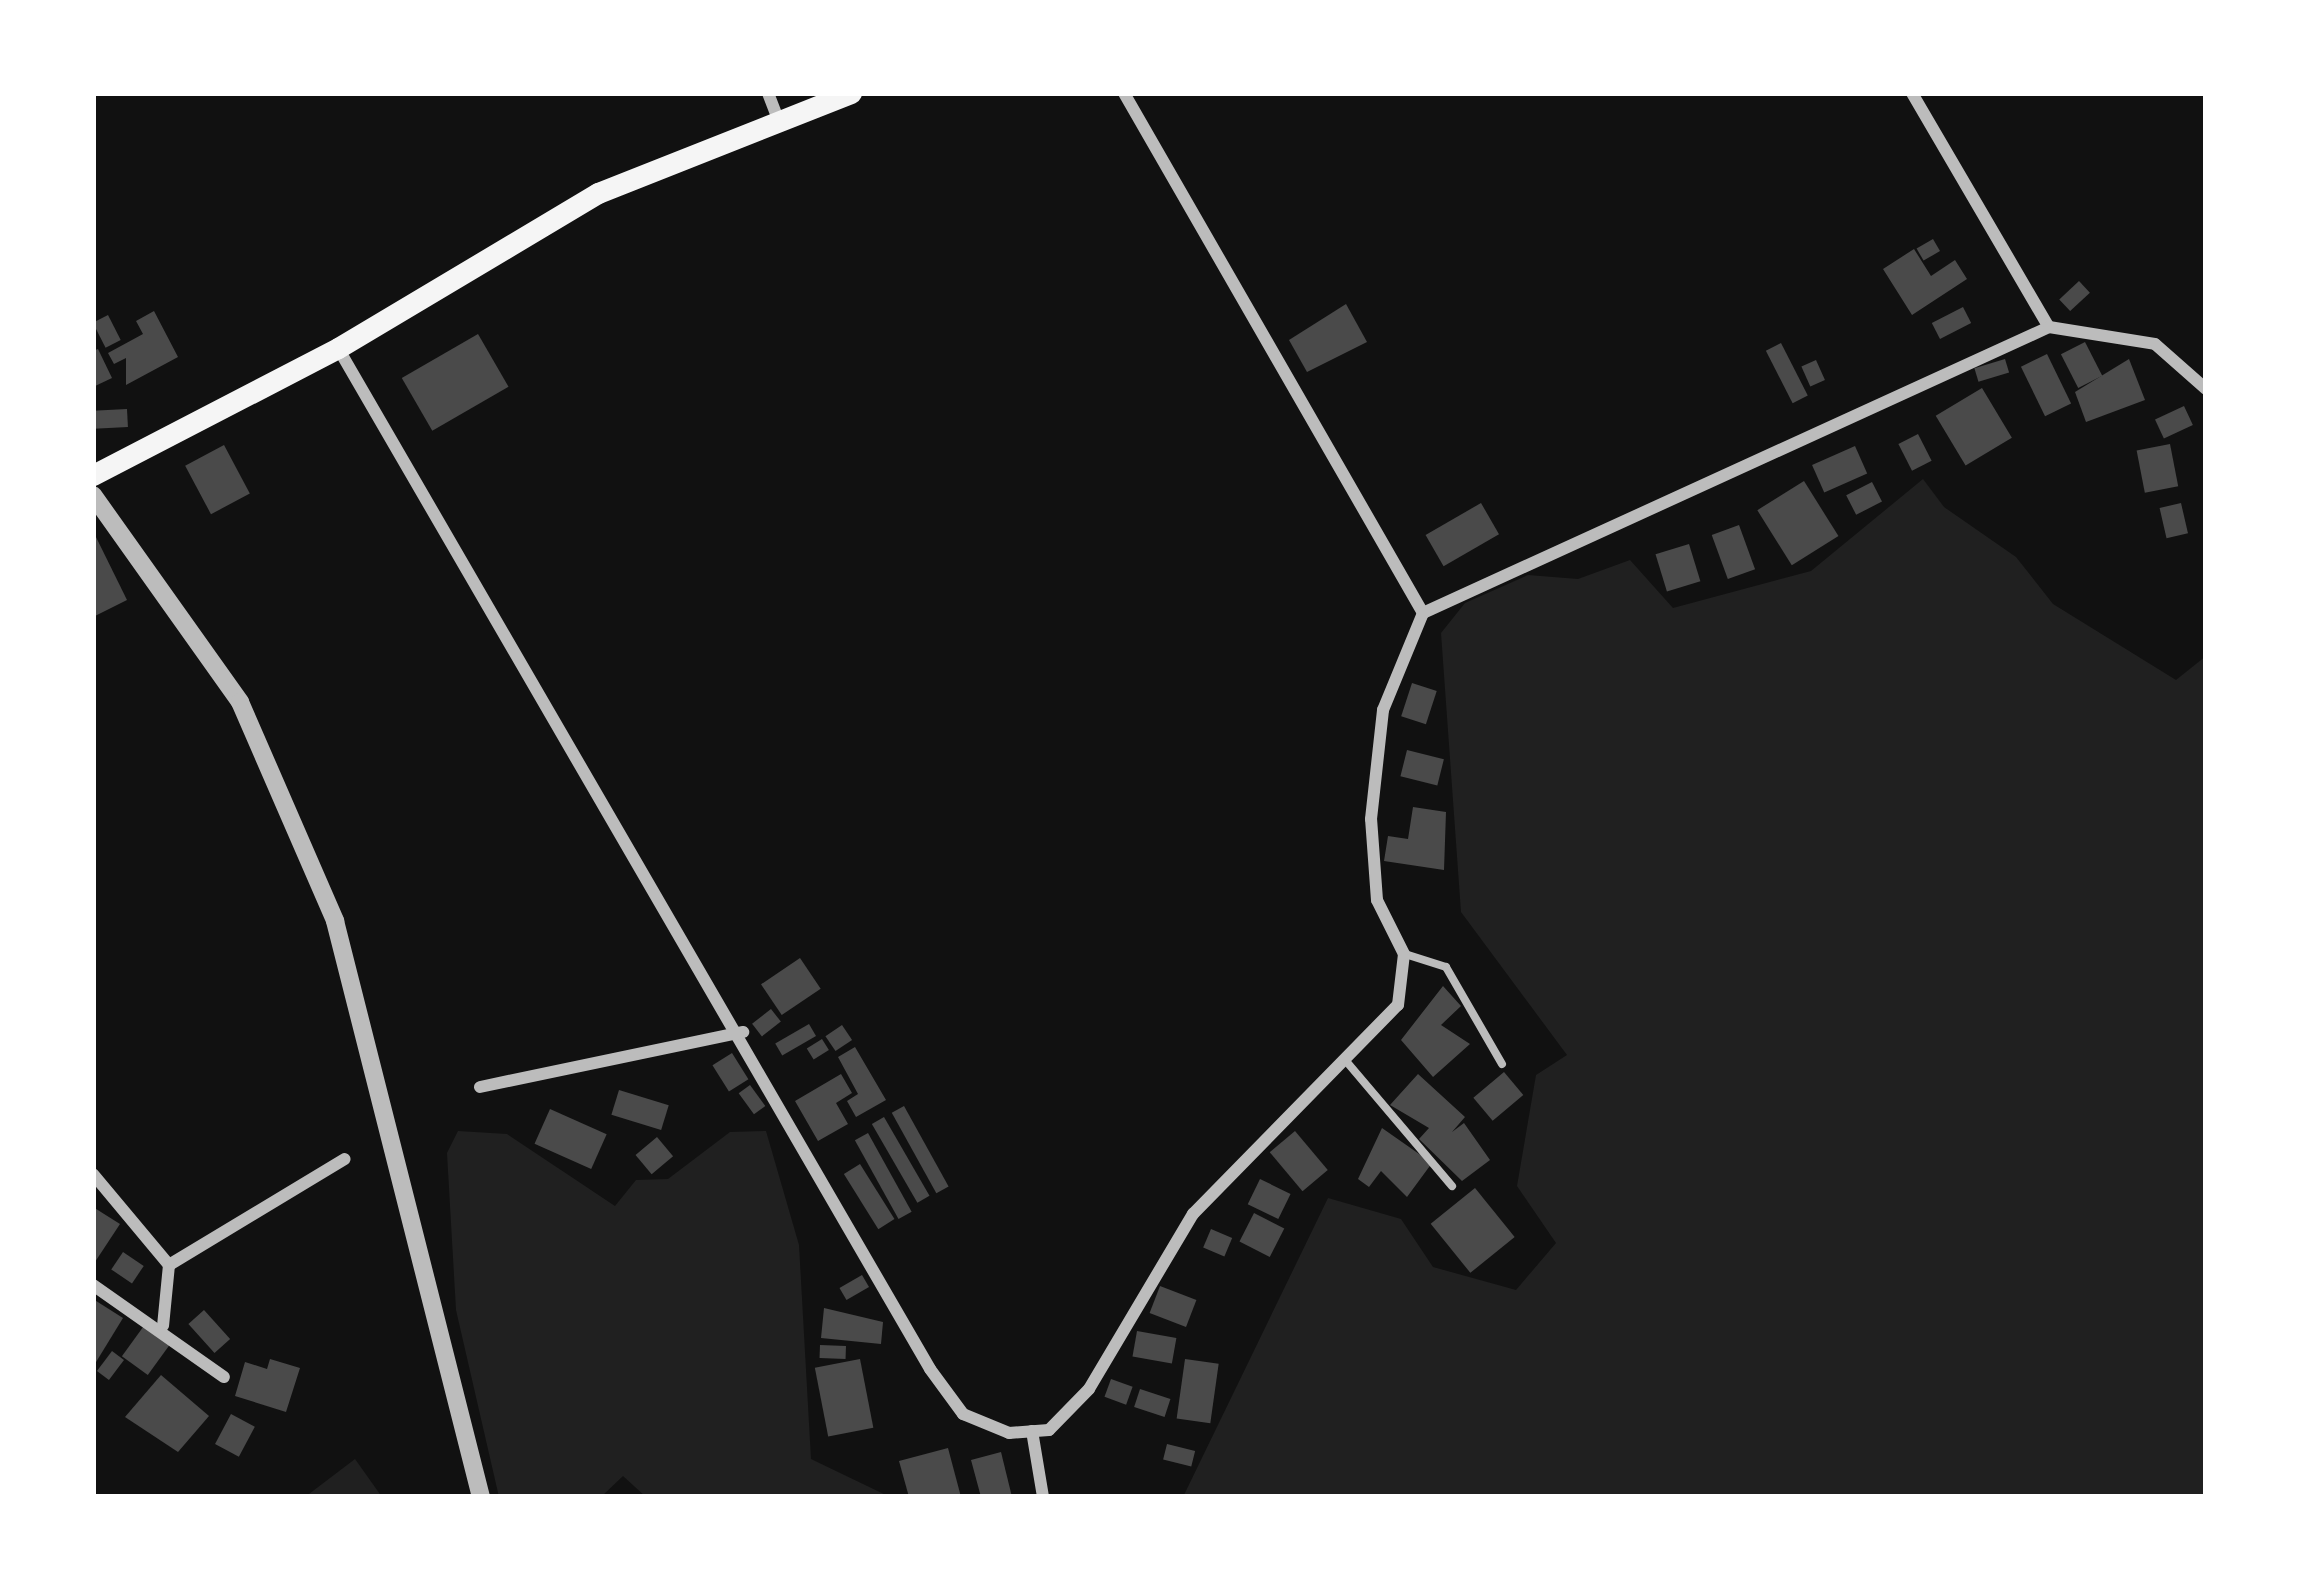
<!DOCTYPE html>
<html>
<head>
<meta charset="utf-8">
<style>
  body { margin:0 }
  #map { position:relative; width:2299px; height:1590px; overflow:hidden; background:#111; font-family:Helvetica,sans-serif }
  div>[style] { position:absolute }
  .green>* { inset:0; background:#202020 }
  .building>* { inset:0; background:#4a4a4a; transform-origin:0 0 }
  .service>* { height:8px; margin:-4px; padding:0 4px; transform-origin:4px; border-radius:4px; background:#bcbcbc }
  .minor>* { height:12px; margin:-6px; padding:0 6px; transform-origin:6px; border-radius:6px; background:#bcbcbc }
  .tertiary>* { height:18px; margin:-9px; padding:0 9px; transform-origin:9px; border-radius:9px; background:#bcbcbc }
  .secondary>* { height:21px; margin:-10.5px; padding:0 10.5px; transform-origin:10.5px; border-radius:10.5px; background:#f5f5f5 }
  span { translate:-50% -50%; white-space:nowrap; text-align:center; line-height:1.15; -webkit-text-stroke:9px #fff; paint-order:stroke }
  .frame { position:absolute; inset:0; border:96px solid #fff; pointer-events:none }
</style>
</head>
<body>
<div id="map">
  <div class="green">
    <div style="clip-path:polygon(1923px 479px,1944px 507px,2016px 557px,2053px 604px,2176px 680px,2206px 656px,2206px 1497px,1183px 1497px,1328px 1198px,1401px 1219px,1433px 1267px,1516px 1290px,1556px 1243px,1517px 1186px,1536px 1075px,1567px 1055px,1461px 912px,1441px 633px,1465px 603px,1528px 575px,1578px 579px,1630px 560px,1673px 608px,1811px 571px)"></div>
    <div style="clip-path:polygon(458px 1131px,507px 1134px,615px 1206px,636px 1180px,668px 1179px,730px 1132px,766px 1131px,799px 1245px,811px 1459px,890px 1497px,646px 1497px,623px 1476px,601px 1497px,499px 1497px,456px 1310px,447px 1153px)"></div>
    <div style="clip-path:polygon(355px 1459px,382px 1497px,305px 1497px)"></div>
  </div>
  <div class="building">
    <div style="left:1933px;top:239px;width:14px;height:19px;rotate:60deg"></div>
    <div style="clip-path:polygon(1914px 249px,1931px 276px,1955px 260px,1967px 279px,1912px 315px,1883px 269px)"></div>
    <div style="left:2079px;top:281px;width:16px;height:27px;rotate:47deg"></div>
    <div style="clip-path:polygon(1346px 304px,1367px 342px,1307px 372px,1289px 340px)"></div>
    <div style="left:1963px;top:307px;width:18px;height:35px;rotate:63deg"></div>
    <div style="clip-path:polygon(154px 311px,178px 357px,126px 385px,126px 358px,114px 364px,108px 353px,143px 334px,136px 321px)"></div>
    <div style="left:108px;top:315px;width:28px;height:17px;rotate:63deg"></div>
    <div style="left:478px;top:334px;width:61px;height:88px;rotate:60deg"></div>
    <div style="left:2085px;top:342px;width:38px;height:27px;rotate:63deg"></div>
    <div style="left:1781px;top:343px;width:59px;height:17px;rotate:63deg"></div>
    <div style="clip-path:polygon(98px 349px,112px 378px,93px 387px,93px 351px)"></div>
    <div style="left:2047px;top:354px;width:55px;height:29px;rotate:64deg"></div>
    <div style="left:2005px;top:359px;width:14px;height:32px;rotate:73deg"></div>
    <div style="clip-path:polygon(2129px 359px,2145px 400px,2086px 422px,2075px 392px)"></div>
    <div style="left:1816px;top:360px;width:22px;height:16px;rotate:66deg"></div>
    <div style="left:1982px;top:388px;width:58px;height:54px;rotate:59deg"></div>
    <div style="left:2184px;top:406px;width:21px;height:32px;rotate:65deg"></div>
    <div style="left:127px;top:409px;width:18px;height:34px;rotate:87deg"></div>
    <div style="left:1918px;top:434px;width:30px;height:22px;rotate:63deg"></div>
    <div style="left:2170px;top:444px;width:43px;height:34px;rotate:79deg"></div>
    <div style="left:224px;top:445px;width:55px;height:44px;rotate:62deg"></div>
    <div style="left:1855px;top:446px;width:30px;height:47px;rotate:66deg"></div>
    <div style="left:1804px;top:481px;width:65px;height:55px;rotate:58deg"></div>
    <div style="left:1872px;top:482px;width:22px;height:29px;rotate:63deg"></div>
    <div style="left:1481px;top:503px;width:36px;height:64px;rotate:60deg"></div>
    <div style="left:2181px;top:503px;width:31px;height:22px;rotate:77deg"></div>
    <div style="left:1739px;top:525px;width:47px;height:29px;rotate:70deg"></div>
    <div style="clip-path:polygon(93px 531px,127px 600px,93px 617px)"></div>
    <div style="left:1689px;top:544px;width:39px;height:35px;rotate:73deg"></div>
    <div style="left:1412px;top:683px;width:26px;height:35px;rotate:18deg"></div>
    <div style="left:1407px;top:750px;width:38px;height:27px;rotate:14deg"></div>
    <div style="clip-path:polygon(1413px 807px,1446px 812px,1444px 870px,1384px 861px,1388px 836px,1408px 839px)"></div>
    <div style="left:800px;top:958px;width:37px;height:47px;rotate:56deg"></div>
    <div style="clip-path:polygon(1443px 986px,1461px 1006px,1441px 1025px,1470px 1044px,1433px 1077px,1401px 1040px)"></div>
    <div style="left:771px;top:1009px;width:16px;height:24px;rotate:52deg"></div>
    <div style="left:809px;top:1024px;width:14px;height:39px;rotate:60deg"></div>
    <div style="left:842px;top:1025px;width:18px;height:20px;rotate:56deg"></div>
    <div style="left:822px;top:1039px;width:13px;height:18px;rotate:58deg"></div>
    <div style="clip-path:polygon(855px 1047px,886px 1100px,856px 1117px,847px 1101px,858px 1094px,838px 1057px)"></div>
    <div style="left:732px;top:1053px;width:31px;height:23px;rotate:58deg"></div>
    <div style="left:1504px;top:1072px;width:30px;height:40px;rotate:50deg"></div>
    <div style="clip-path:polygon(841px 1074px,852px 1093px,836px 1103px,848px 1124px,818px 1141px,795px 1101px)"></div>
    <div style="clip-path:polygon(1418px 1074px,1465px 1117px,1452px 1132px,1464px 1123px,1490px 1160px,1462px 1181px,1419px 1139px,1429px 1128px,1390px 1105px)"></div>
    <div style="left:750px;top:1085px;width:26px;height:14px;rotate:54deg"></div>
    <div style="left:619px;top:1090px;width:52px;height:26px;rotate:17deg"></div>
    <div style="left:904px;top:1106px;width:92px;height:14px;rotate:61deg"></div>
    <div style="left:550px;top:1109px;width:62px;height:38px;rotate:24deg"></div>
    <div style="left:884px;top:1117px;width:91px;height:14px;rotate:60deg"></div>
    <div style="clip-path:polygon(1382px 1128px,1432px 1163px,1407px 1197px,1381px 1171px,1369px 1187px,1358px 1179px)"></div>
    <div style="left:1295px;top:1131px;width:51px;height:33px;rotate:50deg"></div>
    <div style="left:868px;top:1133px;width:90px;height:15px;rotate:61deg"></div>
    <div style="left:657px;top:1137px;width:25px;height:28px;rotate:50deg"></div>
    <div style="left:860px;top:1164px;width:65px;height:19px;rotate:58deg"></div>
    <div style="left:1260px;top:1179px;width:34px;height:28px;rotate:26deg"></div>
    <div style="left:1475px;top:1188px;width:63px;height:57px;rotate:51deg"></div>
    <div style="clip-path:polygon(93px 1207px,120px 1224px,93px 1265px)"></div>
    <div style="left:1254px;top:1213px;width:34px;height:32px;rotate:27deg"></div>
    <div style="left:1211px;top:1229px;width:23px;height:20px;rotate:23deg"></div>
    <div style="left:123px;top:1252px;width:25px;height:21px;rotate:34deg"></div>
    <div style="left:862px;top:1275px;width:14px;height:26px;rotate:60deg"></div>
    <div style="left:1160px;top:1286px;width:39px;height:29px;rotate:21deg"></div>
    <div style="clip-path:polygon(93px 1299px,123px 1318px,93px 1367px)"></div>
    <div style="clip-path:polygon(824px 1308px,883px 1322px,881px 1344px,821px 1338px)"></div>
    <div style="left:204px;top:1310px;width:39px;height:21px;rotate:48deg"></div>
    <div style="left:146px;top:1323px;width:32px;height:41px;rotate:36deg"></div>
    <div style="left:1137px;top:1331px;width:40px;height:26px;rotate:10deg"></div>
    <div style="left:820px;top:1345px;width:26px;height:13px;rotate:2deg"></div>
    <div style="left:112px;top:1351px;width:15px;height:25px;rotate:37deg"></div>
    <div style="clip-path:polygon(270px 1359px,300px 1368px,286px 1412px,235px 1396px,245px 1362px,267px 1369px)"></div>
    <div style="left:860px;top:1359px;width:70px;height:46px;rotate:79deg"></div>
    <div style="left:1185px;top:1359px;width:34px;height:60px;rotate:8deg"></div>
    <div style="clip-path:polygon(161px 1375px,209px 1416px,178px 1452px,125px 1417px)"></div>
    <div style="left:1111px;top:1379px;width:23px;height:19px;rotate:20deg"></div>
    <div style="left:1140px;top:1389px;width:32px;height:19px;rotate:18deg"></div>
    <div style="left:231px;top:1414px;width:27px;height:34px;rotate:28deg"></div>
    <div style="left:1167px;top:1444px;width:29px;height:16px;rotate:14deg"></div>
    <div style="clip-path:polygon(948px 1448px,961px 1497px,909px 1497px,899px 1461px)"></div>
    <div style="clip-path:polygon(1001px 1452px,1012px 1497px,981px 1497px,971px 1460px)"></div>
  </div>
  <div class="service">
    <div style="left:1405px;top:954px;width:43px;rotate:17.6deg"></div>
    <div style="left:1446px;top:967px;width:112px;rotate:60deg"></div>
    <div style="left:1346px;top:1061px;width:164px;rotate:49.7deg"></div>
  </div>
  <div class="minor">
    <div style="left:768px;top:93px;width:26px;rotate:69deg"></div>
    <div style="left:1124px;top:93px;width:600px;rotate:60.1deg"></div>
    <div style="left:1912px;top:93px;width:271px;rotate:59.7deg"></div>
    <div style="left:338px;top:348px;width:1180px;rotate:59.89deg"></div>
    <div style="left:930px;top:1369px;width:56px;rotate:53.7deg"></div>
    <div style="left:963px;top:1414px;width:50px;rotate:22.4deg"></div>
    <div style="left:1009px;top:1433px;width:40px;rotate:-4.3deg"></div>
    <div style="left:1049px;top:1430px;width:57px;rotate:-45.7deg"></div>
    <div style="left:1089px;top:1389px;width:204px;rotate:-59.3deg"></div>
    <div style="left:1193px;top:1214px;width:293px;rotate:-45.6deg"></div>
    <div style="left:1398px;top:1005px;width:51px;rotate:-83.3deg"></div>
    <div style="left:1404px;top:954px;width:60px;rotate:-116.6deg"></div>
    <div style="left:1377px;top:900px;width:81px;rotate:-94.2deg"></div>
    <div style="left:1371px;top:819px;width:110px;rotate:-83.7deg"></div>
    <div style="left:1383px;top:710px;width:105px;rotate:-67.6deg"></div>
    <div style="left:1423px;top:613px;width:688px;rotate:-24.55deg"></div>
    <div style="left:2049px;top:327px;width:107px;rotate:9.1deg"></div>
    <div style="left:2155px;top:344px;width:68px;rotate:41.4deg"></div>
    <div style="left:480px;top:1087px;width:269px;rotate:-11.8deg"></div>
    <div style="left:93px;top:1174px;width:119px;rotate:50.1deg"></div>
    <div style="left:169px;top:1265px;width:61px;rotate:95.6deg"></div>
    <div style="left:169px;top:1265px;width:205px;rotate:-31.1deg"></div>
    <div style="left:93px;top:1285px;width:160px;rotate:35.1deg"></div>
    <div style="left:1032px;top:1431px;width:67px;rotate:80.5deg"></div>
  </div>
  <div class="tertiary">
    <div style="left:93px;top:495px;width:254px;rotate:54.6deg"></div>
    <div style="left:240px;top:702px;width:239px;rotate:66.5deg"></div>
    <div style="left:335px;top:921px;width:594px;rotate:75.78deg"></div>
  </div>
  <div class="secondary">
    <div style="left:93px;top:475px;width:276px;rotate:-27.4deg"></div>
    <div style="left:338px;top:348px;width:303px;rotate:-30.8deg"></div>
    <div style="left:598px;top:193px;width:272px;rotate:-21.6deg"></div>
  </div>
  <div class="frame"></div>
</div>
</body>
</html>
